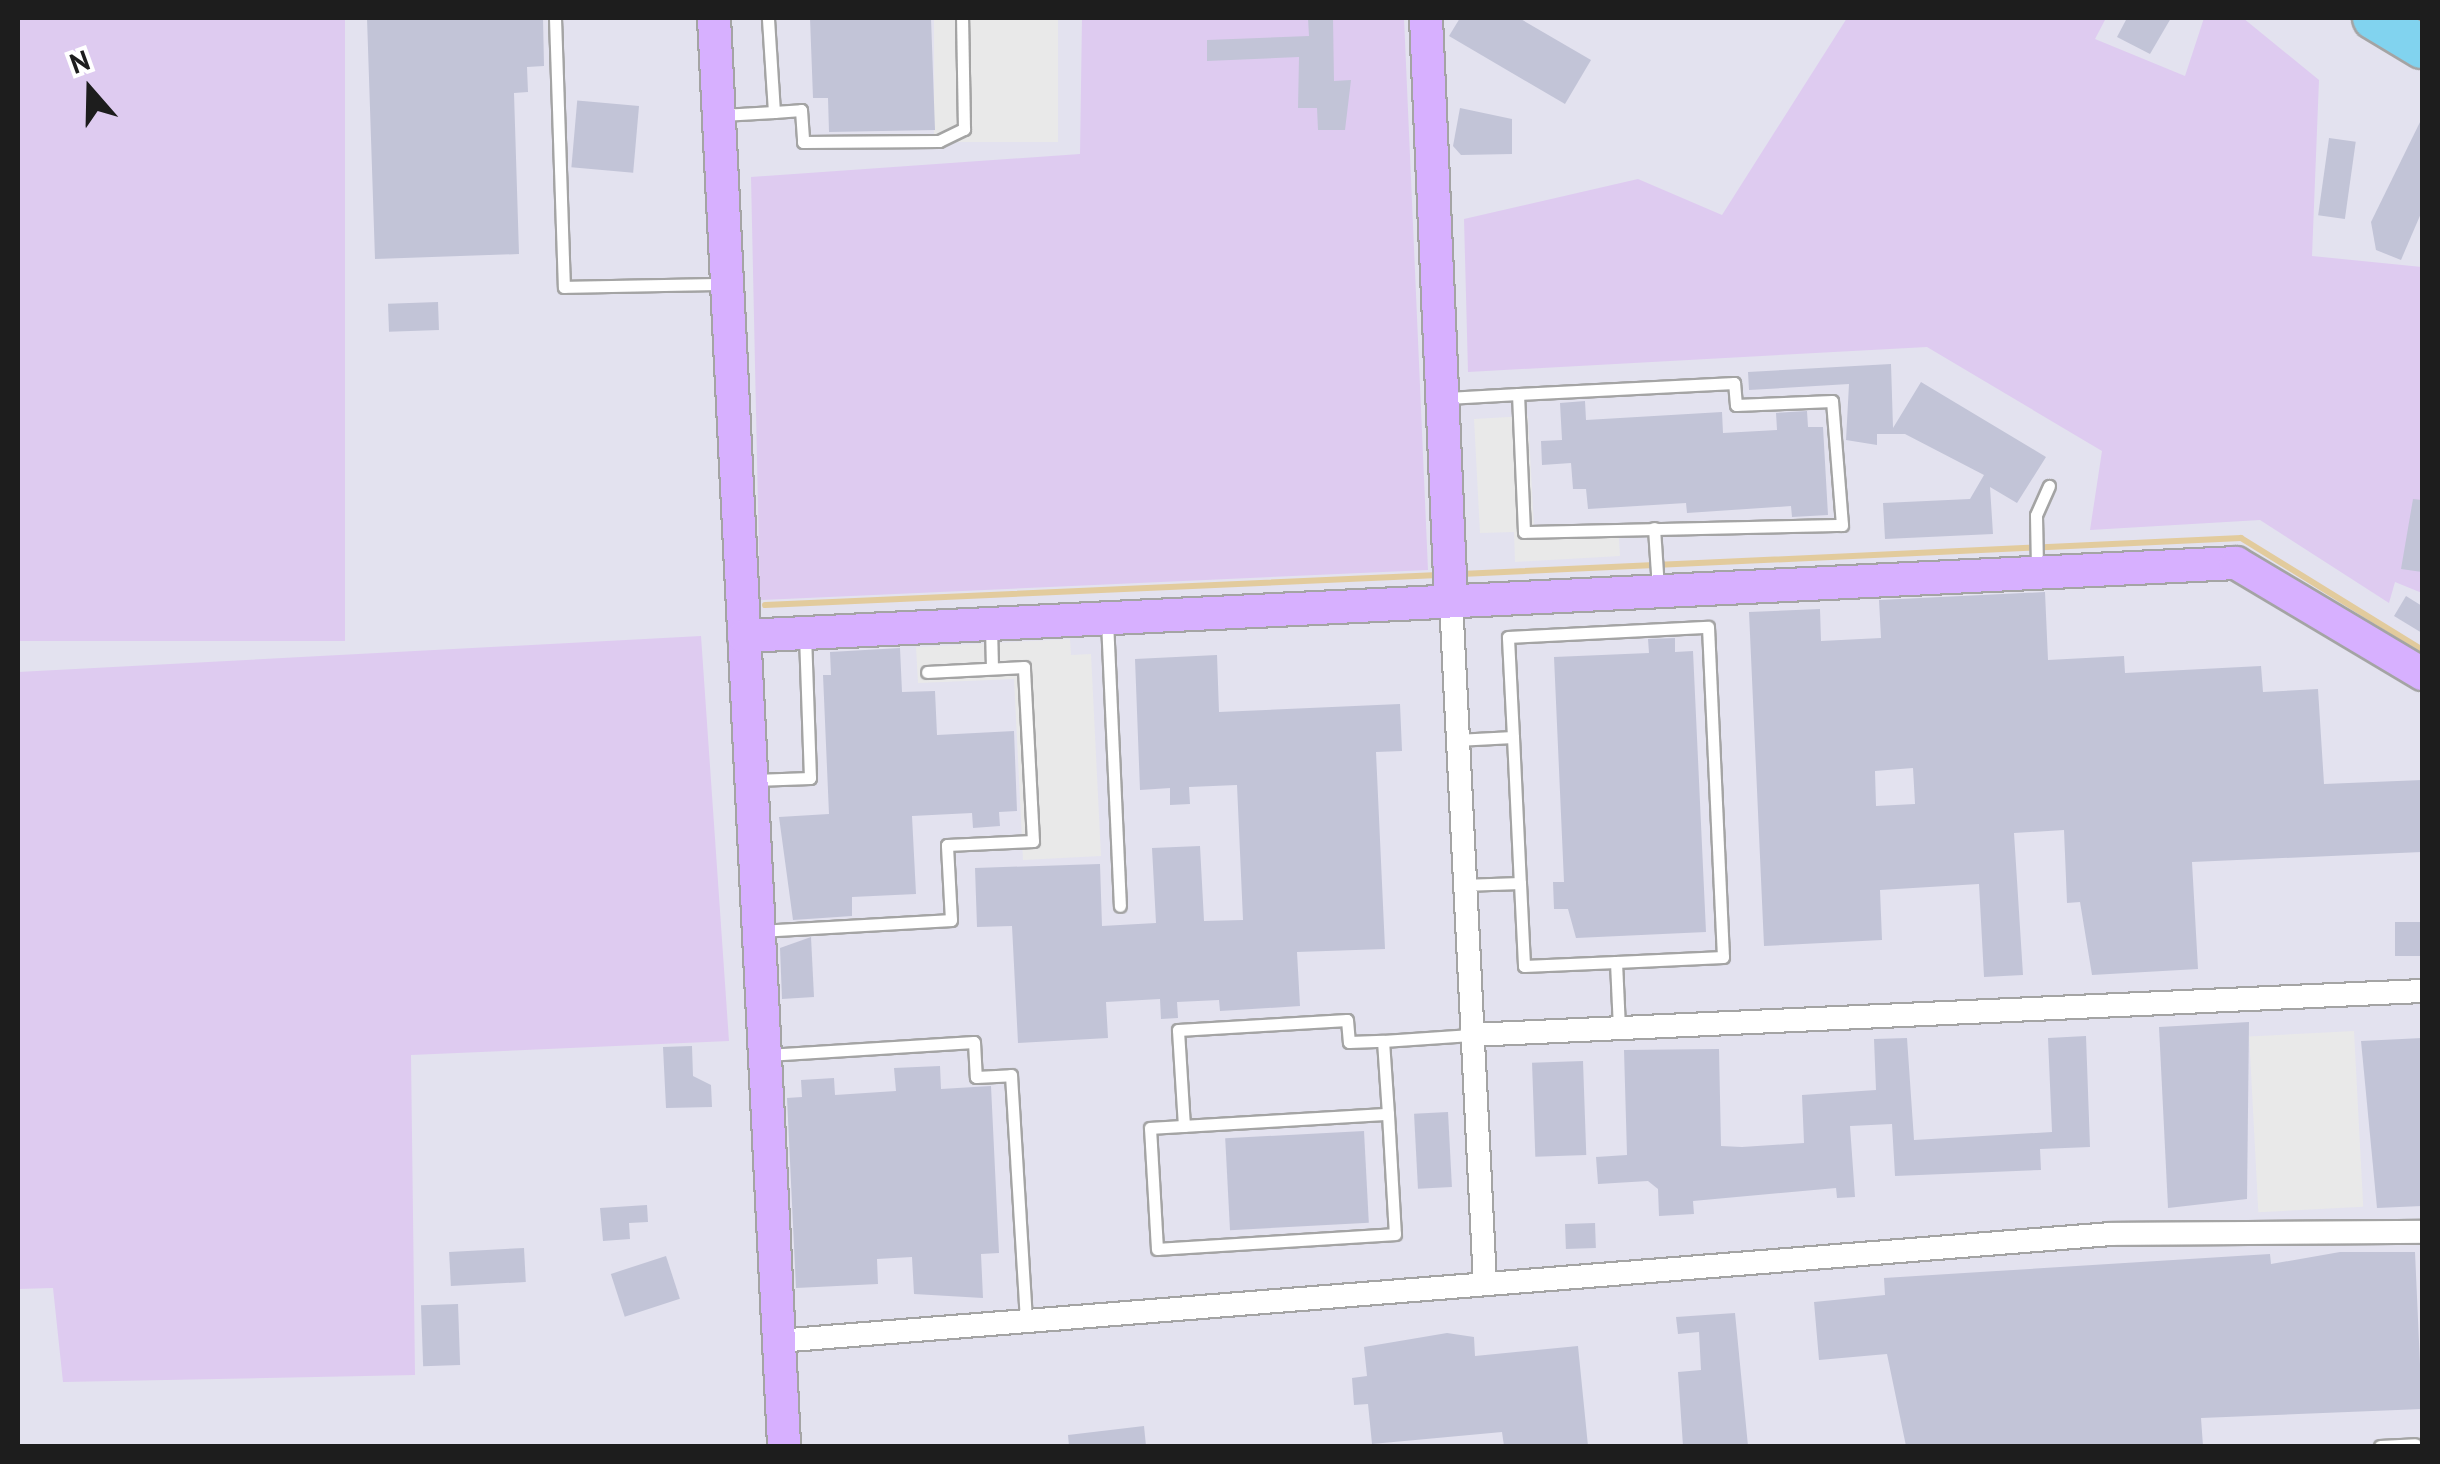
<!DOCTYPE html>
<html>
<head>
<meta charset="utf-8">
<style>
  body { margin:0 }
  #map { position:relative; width:2440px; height:1464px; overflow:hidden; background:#e3e2ef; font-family:"PT Sans",sans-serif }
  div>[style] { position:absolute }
  .farmland>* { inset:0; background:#decbf0; transform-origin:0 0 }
  .parking>* { inset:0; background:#e9e9e9; transform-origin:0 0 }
  .stream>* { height:6px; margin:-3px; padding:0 3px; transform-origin:3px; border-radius:3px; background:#e2cb9d }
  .building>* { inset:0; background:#c2c4d7; transform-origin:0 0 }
  .roads { filter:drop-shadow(2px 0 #a4a4a4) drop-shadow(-2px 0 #a4a4a4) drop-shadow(0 2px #a4a4a4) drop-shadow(0 -2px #a4a4a4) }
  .lane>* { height:11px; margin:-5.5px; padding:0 5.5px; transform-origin:5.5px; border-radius:5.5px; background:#fff }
  .street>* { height:22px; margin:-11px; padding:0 11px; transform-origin:11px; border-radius:11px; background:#fff }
  .secondary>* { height:32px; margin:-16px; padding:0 16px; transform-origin:16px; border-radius:16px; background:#d7b0ff }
  .highway>* { height:42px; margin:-21px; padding:0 21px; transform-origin:21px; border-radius:21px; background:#81d3ef }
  span { translate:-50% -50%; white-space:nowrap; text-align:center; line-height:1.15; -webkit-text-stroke:10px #fff; paint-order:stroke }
  .frame { position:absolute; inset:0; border:20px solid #1d1d1d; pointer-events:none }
  .north { position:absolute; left:40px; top:40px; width:100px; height:100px; -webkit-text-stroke:8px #fff; paint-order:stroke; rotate:340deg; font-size:28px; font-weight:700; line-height:40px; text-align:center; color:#1d1d1d }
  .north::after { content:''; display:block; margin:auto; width:35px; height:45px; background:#1d1d1d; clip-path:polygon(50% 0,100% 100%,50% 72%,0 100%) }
</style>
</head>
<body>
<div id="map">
  <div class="farmland">
    <div style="left:18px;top:18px;width:327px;height:623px"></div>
    <div style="clip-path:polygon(1082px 18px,1404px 18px,1428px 570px,760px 600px,751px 177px,1080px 154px)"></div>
    <div style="clip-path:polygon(1847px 18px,2106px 18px,2095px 39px,2185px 76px,2204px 18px,2243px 18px,2319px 80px,2312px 256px,2422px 267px,2422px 593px,2395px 582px,2389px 603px,2260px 520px,2090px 530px,2102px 451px,1927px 347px,1468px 372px,1464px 219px,1638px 179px,1722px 215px)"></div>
    <div style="clip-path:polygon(701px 636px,729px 1041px,411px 1055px,415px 1375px,63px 1382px,53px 1288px,18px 1289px,18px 672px)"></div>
  </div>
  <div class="parking">
    <div style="left:934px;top:18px;width:124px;height:124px"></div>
    <div style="clip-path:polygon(1528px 416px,1534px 528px,1618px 523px,1620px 556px,1515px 562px,1514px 532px,1480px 533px,1474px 419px)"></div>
    <div style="clip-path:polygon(1070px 639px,1071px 655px,1091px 654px,1101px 856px,1023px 860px,1014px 679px,918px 683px,916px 647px)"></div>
    <div style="left:2354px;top:1031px;width:176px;height:105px;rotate:87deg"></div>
  </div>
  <div class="stream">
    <div style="left:1461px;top:574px;width:781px;rotate:-2.64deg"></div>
    <div style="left:2241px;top:538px;width:213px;rotate:31.7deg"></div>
    <div style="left:765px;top:605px;width:674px;rotate:-2.55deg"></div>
  </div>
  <div class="building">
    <div style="clip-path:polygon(367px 18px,543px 18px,544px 66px,527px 67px,528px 92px,514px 93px,519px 254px,375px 259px)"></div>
    <div style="clip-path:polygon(810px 18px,931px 18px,935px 130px,829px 132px,828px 98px,813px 98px)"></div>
    <div style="clip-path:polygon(1308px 18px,1333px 18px,1334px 81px,1351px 80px,1345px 130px,1318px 130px,1317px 108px,1298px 108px,1299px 57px,1207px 61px,1207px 40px,1309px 36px)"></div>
    <div style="clip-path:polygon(1460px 18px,1519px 18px,1591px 60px,1565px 104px,1449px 36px)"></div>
    <div style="clip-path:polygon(2127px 18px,2171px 18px,2150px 54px,2117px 37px)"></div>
    <div style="left:639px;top:106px;width:67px;height:62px;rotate:95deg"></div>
    <div style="clip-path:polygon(1460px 108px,1512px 119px,1512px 154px,1461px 155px,1453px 146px)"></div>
    <div style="clip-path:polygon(2422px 118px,2422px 211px,2401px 260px,2376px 250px,2371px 222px)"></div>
    <div style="left:2329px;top:138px;width:27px;height:78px;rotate:8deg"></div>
    <div style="left:438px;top:302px;width:28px;height:50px;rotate:88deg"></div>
    <div style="clip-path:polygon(1891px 364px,1893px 428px,1921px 382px,2046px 457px,2017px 503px,1990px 487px,1993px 534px,1885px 539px,1883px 503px,1970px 499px,1984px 475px,1905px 434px,1877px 434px,1877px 445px,1846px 440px,1849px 384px,1749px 390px,1748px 372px)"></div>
    <div style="clip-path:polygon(1585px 401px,1586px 420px,1722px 412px,1723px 433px,1777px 430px,1776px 413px,1807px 411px,1808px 427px,1823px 427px,1828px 515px,1792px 517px,1791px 506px,1687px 513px,1686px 503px,1588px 509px,1586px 489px,1573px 489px,1571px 463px,1542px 465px,1541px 441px,1562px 440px,1560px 403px)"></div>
    <div style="clip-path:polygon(2413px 499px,2422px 500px,2422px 572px,2401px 569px)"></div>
    <div style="clip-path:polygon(evenodd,2045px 592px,2048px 660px,2124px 656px,2125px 673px,2261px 666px,2263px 692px,2318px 689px,2324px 784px,2422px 780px,2422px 852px,2192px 862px,2198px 969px,2092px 975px,2080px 902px,2067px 903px,2064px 830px,2014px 833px,2023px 975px,1984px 977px,1979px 884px,1880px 890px,1882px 940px,1764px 946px,1749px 612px,1820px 609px,1821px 641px,1881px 638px,1879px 600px,2045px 592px,1913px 768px,1915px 804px,1876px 806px,1875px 771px,1913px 768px)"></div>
    <div style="clip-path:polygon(2406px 596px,2422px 606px,2422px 633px,2394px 616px)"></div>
    <div style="clip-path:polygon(1675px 638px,1675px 652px,1693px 651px,1706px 932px,1576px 938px,1568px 909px,1554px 909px,1553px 882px,1564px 882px,1554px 657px,1649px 653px,1648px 639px)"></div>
    <div style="clip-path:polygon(900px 648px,902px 692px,935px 691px,937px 735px,1014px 731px,1017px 811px,999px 812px,1000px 826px,973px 828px,972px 813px,912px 816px,916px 894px,852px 897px,852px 916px,793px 920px,779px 817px,829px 814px,823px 675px,831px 675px,830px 652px)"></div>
    <div style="clip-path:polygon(1217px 655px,1219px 712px,1400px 704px,1402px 751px,1376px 752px,1385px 949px,1297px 952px,1300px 1006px,1220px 1011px,1219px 1000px,1177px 1002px,1178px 1018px,1161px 1019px,1160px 999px,1106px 1002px,1108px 1038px,1018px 1043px,1012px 926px,977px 927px,975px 868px,1100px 864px,1102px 926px,1156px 923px,1152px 848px,1200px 846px,1204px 921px,1243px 920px,1237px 785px,1189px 787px,1190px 804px,1170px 805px,1170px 788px,1140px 790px,1135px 659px)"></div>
    <div style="left:2422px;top:922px;width:34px;height:27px;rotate:90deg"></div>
    <div style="clip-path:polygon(811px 937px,814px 997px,782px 999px,780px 948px)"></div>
    <div style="clip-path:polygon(2249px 1022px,2247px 1199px,2168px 1208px,2159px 1027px)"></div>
    <div style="clip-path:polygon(2086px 1036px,2090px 1147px,2040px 1149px,2041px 1170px,1895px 1176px,1892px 1124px,1850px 1126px,1855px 1197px,1837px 1198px,1836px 1188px,1693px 1201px,1694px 1214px,1659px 1216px,1658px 1189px,1648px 1181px,1598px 1184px,1596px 1157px,1627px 1155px,1624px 1050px,1719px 1049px,1721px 1146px,1742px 1147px,1804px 1143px,1802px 1095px,1876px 1090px,1874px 1039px,1907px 1038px,1914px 1140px,2052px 1132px,2048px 1038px)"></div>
    <div style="clip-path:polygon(2422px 1038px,2422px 1206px,2377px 1208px,2361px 1041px)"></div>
    <div style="clip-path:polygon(692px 1046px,693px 1076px,711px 1085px,712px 1107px,666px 1108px,663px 1047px)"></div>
    <div style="left:1583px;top:1061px;width:94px;height:51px;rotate:88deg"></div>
    <div style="clip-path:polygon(940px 1066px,941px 1089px,991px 1086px,999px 1253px,981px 1254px,983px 1298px,914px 1294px,912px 1257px,877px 1259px,878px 1284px,796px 1288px,787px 1098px,802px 1097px,801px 1080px,834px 1078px,835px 1095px,896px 1091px,894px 1068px)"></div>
    <div style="left:1448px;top:1112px;width:75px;height:34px;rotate:87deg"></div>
    <div style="left:1364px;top:1131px;width:92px;height:139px;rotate:87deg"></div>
    <div style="clip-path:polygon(647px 1205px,648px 1222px,629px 1223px,630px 1239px,603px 1241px,600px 1208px)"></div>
    <div style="left:1595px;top:1223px;width:25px;height:30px;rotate:88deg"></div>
    <div style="left:524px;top:1248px;width:34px;height:75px;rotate:87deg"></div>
    <div style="clip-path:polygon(2340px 1252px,2415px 1252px,2422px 1409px,2201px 1418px,2203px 1446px,1906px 1446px,1887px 1354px,1819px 1360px,1814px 1302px,1885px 1295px,1884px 1278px,2270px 1254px,2271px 1264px)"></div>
    <div style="left:666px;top:1256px;width:45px;height:58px;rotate:72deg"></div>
    <div style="left:458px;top:1304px;width:61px;height:37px;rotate:88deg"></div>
    <div style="clip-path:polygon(1735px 1313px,1748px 1446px,1683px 1446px,1678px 1372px,1701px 1370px,1699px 1332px,1678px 1334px,1676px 1317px)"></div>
    <div style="clip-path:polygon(1447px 1333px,1474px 1337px,1475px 1356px,1578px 1346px,1588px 1446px,1504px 1446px,1502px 1432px,1372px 1444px,1368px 1404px,1354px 1405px,1352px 1378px,1367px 1376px,1364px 1347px)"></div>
    <div style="clip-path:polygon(1144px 1426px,1146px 1446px,1069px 1446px,1068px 1435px)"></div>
  </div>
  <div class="roads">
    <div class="lane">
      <div style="left:555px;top:18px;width:269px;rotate:88.1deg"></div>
      <div style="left:564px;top:287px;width:160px;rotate:-1.1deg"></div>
      <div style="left:774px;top:112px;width:27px;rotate:-4deg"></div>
      <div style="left:801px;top:110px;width:32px;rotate:86deg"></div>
      <div style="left:803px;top:142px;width:136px;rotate:-0.4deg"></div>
      <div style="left:939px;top:141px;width:28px;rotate:-26deg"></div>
      <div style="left:964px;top:129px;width:111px;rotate:-91deg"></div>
      <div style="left:722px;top:115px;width:52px;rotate:-3.3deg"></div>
      <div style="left:774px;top:112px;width:94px;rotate:-93.7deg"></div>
      <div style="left:1447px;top:398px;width:71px;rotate:-3.2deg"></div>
      <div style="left:1518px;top:394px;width:138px;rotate:87.5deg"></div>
      <div style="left:1524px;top:532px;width:318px;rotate:-1.3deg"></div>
      <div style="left:1842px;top:525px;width:124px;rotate:-94.6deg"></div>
      <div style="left:1832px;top:401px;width:96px;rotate:177.6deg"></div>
      <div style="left:1736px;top:405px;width:22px;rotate:-95deg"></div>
      <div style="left:1734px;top:383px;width:216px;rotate:177.1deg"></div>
      <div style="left:1654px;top:528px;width:61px;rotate:86.2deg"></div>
      <div style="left:2037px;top:568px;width:53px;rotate:-91.1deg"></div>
      <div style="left:2036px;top:515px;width:32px;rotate:-66deg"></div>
      <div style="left:1107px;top:621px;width:285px;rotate:87.4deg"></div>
      <div style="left:991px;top:627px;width:41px;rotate:88.6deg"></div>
      <div style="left:1513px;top:737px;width:100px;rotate:-92.9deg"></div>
      <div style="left:1508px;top:637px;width:200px;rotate:-2.9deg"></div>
      <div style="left:1708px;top:627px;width:330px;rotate:87.4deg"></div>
      <div style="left:1723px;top:957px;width:107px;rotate:177.3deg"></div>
      <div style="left:1456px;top:740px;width:57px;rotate:-3deg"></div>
      <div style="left:1513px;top:737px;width:146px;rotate:87.3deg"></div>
      <div style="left:1520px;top:883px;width:58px;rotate:178deg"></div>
      <div style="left:754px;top:780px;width:56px;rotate:-2deg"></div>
      <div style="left:810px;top:778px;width:140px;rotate:-92deg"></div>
      <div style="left:1520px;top:883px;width:83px;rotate:87.2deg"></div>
      <div style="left:1524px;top:966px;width:92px;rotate:-2.5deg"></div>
      <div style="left:1616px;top:962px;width:66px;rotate:87.4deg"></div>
      <div style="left:760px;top:931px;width:191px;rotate:-3.3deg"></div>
      <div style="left:951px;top:920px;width:75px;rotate:-93.1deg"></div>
      <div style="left:947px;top:845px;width:86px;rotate:-2.7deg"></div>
      <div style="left:1033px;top:841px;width:174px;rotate:-93deg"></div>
      <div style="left:1024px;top:667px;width:97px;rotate:177deg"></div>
      <div style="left:767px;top:1055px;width:207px;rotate:-3.6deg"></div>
      <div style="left:974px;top:1042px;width:35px;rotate:87deg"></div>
      <div style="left:976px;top:1077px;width:35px;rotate:-3deg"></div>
      <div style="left:1011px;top:1075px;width:243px;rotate:86.5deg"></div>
      <div style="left:1388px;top:1114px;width:120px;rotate:86.7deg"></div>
      <div style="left:1395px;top:1234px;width:238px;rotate:176.4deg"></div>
      <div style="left:1157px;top:1249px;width:121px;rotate:-93.3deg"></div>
      <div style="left:1150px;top:1128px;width:238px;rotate:-3.4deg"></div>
      <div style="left:1388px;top:1114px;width:73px;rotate:-93.9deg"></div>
      <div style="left:1383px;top:1041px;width:88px;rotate:-3.9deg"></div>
      <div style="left:1184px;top:1126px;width:96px;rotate:-93.6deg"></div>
      <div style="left:1178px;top:1030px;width:169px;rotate:-3.4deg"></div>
      <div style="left:1347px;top:1020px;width:22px;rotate:85deg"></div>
      <div style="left:1349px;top:1042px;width:34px;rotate:-2deg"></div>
      <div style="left:2380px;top:1446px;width:35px;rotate:-3deg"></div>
    </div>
    <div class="street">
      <div style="left:1451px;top:600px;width:684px;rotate:87.15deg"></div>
      <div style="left:1471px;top:1035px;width:952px;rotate:-2.65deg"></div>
      <div style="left:778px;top:1341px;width:1337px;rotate:-4.59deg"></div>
      <div style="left:2111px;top:1234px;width:311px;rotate:-0.4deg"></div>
    </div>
    <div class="secondary">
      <div style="left:714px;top:18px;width:1430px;rotate:87.19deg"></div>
      <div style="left:1426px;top:18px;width:583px;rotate:87.54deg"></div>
      <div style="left:744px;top:636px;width:1494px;rotate:-2.8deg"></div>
      <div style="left:2236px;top:563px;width:217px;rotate:30.8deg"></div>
    </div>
    <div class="highway">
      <div style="left:2374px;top:18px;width:56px;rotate:31.1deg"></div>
    </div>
  </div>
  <div class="frame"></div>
  <div class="north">N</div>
</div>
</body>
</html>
